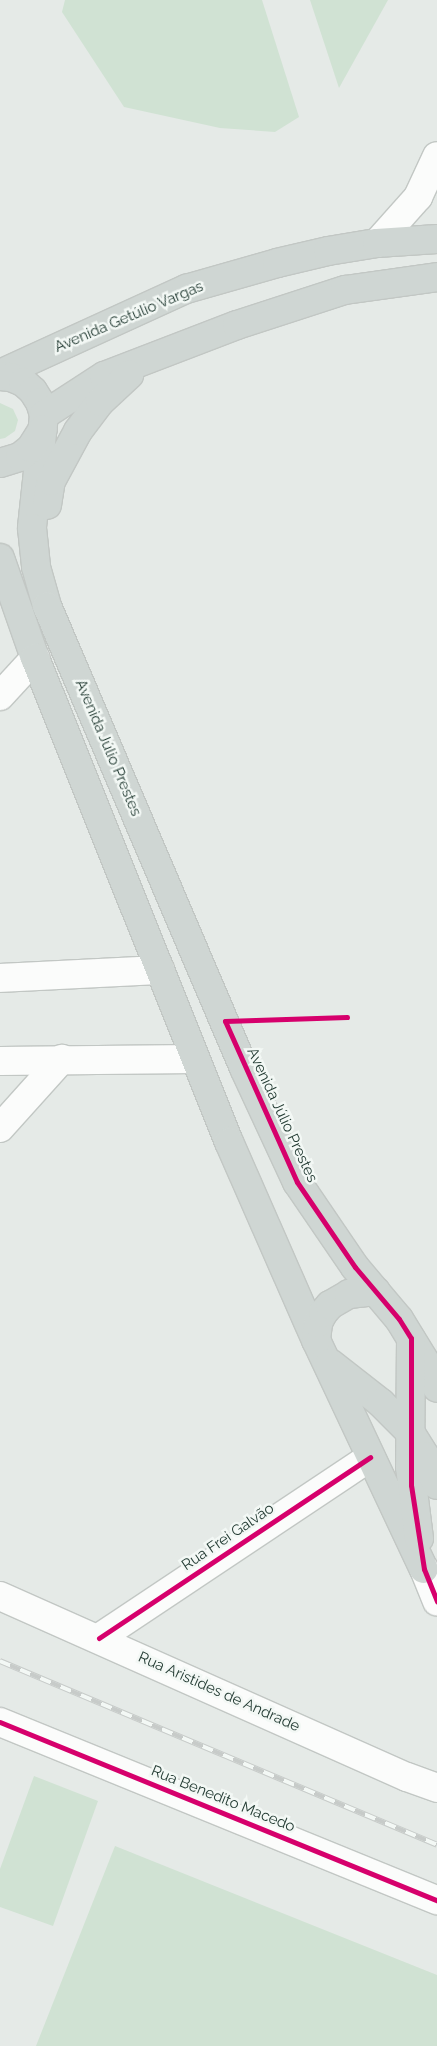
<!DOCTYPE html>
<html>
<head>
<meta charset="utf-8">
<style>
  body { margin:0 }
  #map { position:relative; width:437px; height:2046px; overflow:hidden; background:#e5eae7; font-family:Raleway,sans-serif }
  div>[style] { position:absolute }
  .green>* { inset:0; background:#d0e2d3 }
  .roads { filter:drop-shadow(1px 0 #c2c7c4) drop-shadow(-1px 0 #c2c7c4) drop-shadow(0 1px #c2c7c4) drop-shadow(0 -1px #c2c7c4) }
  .minor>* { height:28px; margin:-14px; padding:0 14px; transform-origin:14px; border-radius:14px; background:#fbfcfb }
  .tertiary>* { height:28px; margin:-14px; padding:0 14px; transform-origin:14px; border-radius:14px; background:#fbfcfb }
  .secondary>* { height:28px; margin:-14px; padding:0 14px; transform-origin:14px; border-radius:14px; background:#fbfcfb }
  .primary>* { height:28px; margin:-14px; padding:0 14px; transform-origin:14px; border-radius:14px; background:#cfd6d3 }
  .rail>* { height:5.5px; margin-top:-2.75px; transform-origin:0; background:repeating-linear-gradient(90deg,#f3f8f5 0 11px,#c7cbc9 0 22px); box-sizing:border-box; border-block:1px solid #c7cbc9 }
  .cycleway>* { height:5px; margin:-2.5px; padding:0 2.5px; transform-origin:2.5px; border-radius:2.5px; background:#d6006c }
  span { translate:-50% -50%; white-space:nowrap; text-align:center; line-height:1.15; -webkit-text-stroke:5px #f3f8f5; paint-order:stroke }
  .street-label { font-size:15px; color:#243c34 }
</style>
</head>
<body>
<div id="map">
  <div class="green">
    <div style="clip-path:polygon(65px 0,262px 0,299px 117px,275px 132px,220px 128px,124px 107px,62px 12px)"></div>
    <div style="clip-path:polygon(310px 0,388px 0,339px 88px)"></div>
    <div style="clip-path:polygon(0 403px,13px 409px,18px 420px,15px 431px,5px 438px,0 439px)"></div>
    <div style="clip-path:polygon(34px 1776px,98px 1801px,53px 1926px,0 1907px,0 1869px)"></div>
    <div style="clip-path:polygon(115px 1846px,437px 1975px,437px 2046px,36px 2046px)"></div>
  </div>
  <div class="roads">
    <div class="minor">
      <div style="left:0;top:696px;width:52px;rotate:-47.4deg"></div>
      <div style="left:0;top:978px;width:160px;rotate:-2.9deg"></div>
      <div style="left:0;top:1061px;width:195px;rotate:-0.6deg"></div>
      <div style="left:0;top:1128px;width:93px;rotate:-48.1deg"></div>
      <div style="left:99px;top:1638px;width:326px;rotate:-33.7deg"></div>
      <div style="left:0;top:1722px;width:472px;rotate:22.2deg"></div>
    </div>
    <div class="tertiary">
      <div style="left:377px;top:243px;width:62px;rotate:-48.3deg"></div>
      <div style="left:418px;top:197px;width:45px;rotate:-65.1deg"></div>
    </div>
    <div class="secondary">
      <div style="left:424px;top:1569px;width:35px;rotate:68deg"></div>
      <div style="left:0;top:1596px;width:445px;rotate:24deg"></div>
      <div style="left:407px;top:1777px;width:32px;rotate:20deg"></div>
    </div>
    <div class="primary">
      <div style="left:0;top:374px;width:205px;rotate:-24.6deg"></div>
      <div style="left:186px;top:289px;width:95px;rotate:-15.9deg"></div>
      <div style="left:277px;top:263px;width:52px;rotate:-13.2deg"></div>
      <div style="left:328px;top:251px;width:50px;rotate:-9.3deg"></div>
      <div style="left:377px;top:243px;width:60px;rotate:-3.8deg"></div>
      <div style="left:0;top:376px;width:11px;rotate:5deg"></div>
      <div style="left:11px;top:377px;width:13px;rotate:23deg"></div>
      <div style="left:23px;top:382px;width:13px;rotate:42deg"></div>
      <div style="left:33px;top:391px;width:13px;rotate:58deg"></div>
      <div style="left:40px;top:402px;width:14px;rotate:73deg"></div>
      <div style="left:44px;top:415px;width:114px;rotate:96.1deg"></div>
      <div style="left:32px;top:528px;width:39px;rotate:84deg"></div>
      <div style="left:36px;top:567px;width:41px;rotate:74.2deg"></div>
      <div style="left:47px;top:606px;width:502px;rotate:66.91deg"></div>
      <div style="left:244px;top:1068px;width:126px;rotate:65.1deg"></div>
      <div style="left:297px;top:1182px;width:103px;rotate:55.7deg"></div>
      <div style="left:355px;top:1267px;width:68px;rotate:49.8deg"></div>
      <div style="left:399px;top:1319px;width:52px;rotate:58.5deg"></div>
      <div style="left:426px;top:1363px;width:27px;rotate:66deg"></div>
      <div style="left:44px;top:415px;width:72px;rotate:-33deg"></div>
      <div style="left:104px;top:376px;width:142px;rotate:-21deg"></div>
      <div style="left:237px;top:325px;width:114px;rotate:-18deg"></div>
      <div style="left:345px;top:290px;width:93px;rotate:-8deg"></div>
      <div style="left:0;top:463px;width:21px;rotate:-17deg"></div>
      <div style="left:20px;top:457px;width:14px;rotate:-39deg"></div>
      <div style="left:31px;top:448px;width:22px;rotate:-58deg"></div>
      <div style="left:47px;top:505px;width:24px;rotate:-81deg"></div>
      <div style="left:51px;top:481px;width:57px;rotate:-61.6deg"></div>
      <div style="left:78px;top:431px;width:36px;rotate:-53deg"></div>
      <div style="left:100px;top:402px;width:40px;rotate:-43deg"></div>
      <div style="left:0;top:558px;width:106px;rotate:70.7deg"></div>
      <div style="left:35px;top:658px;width:521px;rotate:68.16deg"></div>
      <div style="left:229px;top:1142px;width:216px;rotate:66.3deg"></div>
      <div style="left:316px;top:1340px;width:253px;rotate:64.8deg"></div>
      <div style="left:411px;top:1339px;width:128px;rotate:90.4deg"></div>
      <div style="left:410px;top:1467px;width:72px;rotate:82.8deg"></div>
      <div style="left:316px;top:1340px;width:17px;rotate:-83deg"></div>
      <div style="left:318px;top:1323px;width:11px;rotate:-63deg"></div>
      <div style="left:323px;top:1313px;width:11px;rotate:-49deg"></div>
      <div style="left:330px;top:1305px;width:22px;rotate:-30deg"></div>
      <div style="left:349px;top:1294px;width:27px;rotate:-6deg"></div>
      <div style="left:330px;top:1363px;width:65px;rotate:38.1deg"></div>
      <div style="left:381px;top:1403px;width:41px;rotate:45deg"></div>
      <div style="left:410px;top:1432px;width:28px;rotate:58deg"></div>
      <div style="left:425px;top:1456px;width:31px;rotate:68deg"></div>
    </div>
  </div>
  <div class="rail">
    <div style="left:0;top:1661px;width:474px;rotate:22.8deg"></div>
  </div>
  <div class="cycleway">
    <div style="left:347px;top:1017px;width:122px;rotate:178.1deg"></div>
    <div style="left:225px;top:1021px;width:176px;rotate:65.9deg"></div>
    <div style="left:297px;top:1182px;width:103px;rotate:55.7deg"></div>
    <div style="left:355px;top:1267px;width:68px;rotate:49.8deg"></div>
    <div style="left:399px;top:1319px;width:22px;rotate:58deg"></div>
    <div style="left:411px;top:1338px;width:147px;rotate:90deg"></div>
    <div style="left:411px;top:1485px;width:85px;rotate:81.2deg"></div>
    <div style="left:424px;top:1569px;width:35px;rotate:68deg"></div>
    <div style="left:99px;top:1638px;width:326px;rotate:-33.7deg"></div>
    <div style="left:0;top:1722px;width:472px;rotate:22.2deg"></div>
  </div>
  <div class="street-label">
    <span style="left:129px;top:317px;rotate:-23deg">Avenida Getúlio Vargas</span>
    <span style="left:108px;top:748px;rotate:67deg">Avenida Júlio Prestes</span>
    <span style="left:282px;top:1115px;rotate:65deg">Avenida Júlio Prestes</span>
    <span style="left:228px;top:1537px;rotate:-34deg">Rua Frei Galvão</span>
    <span style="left:219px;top:1692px;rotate:24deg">Rua Aristides de Andrade</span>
    <span style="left:223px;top:1799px;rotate:22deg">Rua Benedito Macedo</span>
  </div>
</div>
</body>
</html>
